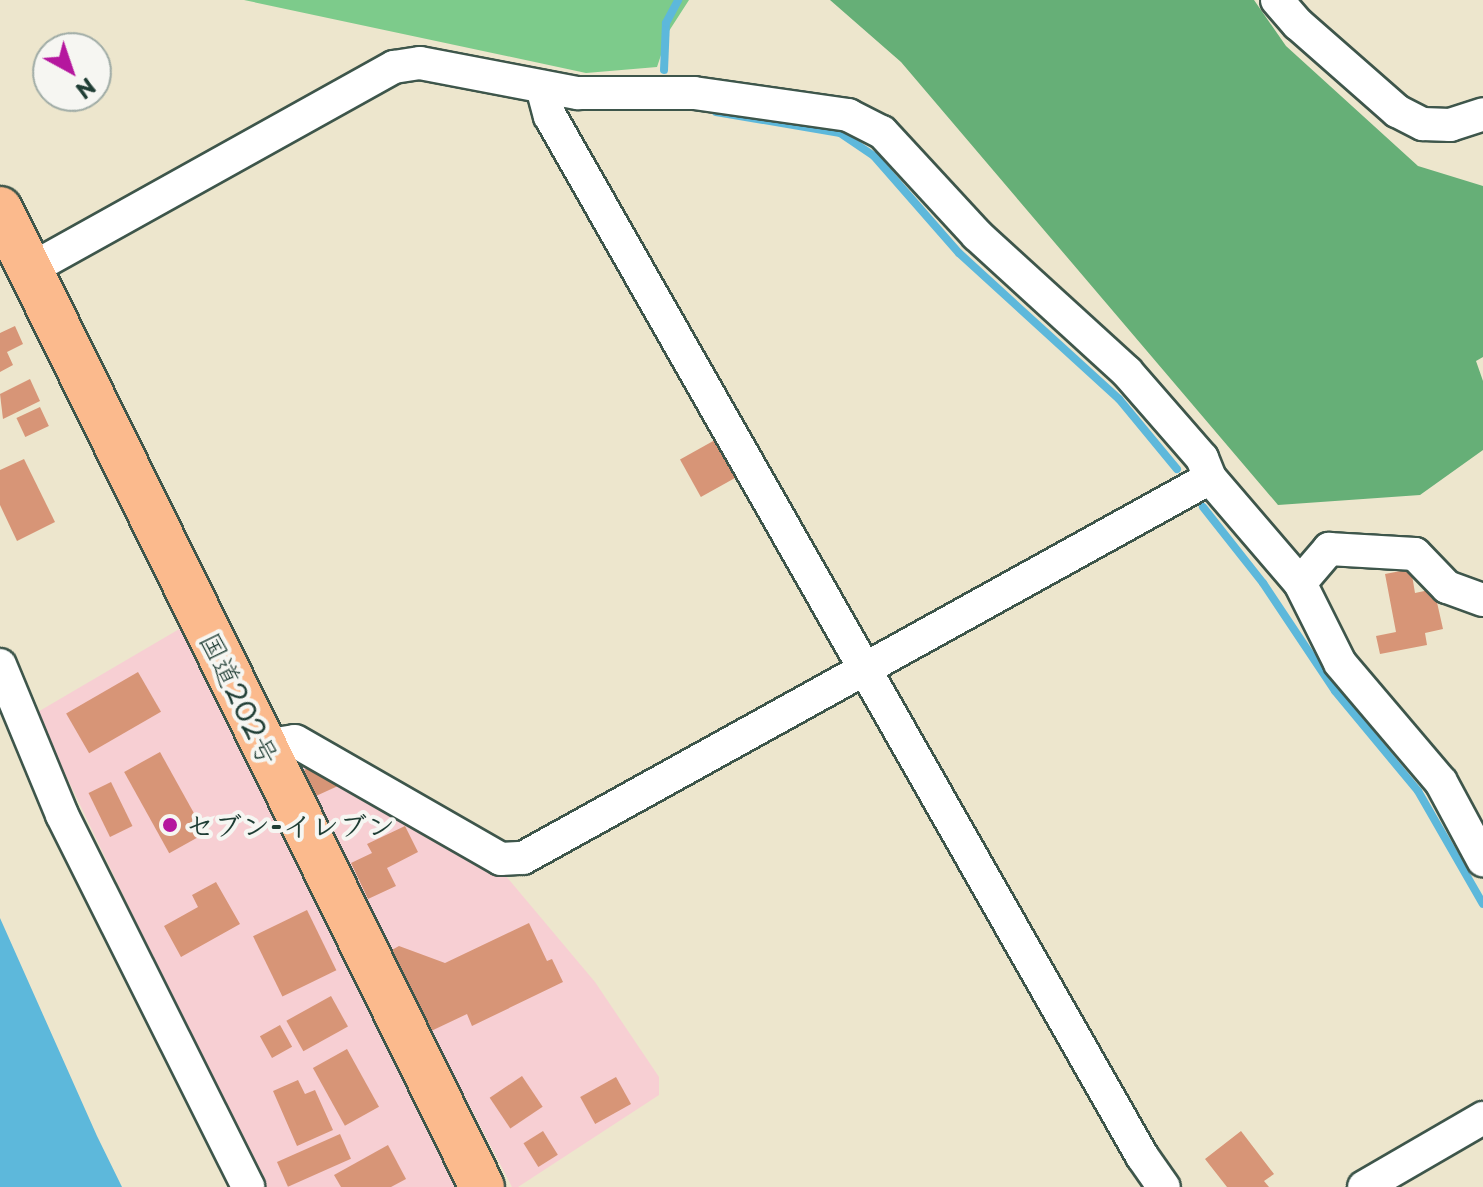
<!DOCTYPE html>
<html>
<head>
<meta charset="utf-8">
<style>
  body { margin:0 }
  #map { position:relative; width:1483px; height:1187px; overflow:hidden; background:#ede6cd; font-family:"Playpen Sans","Klee One",sans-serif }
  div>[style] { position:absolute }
  .built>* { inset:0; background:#f7cfd3 }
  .green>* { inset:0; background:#7dcb8b }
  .forest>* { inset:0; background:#66af77 }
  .water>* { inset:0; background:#5db8db }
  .stream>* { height:8px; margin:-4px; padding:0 4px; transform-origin:4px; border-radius:4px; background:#5db8db }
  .building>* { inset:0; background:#d79577; transform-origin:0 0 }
  .roads { filter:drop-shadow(2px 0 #3e564b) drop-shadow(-2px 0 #3e564b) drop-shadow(0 2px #3e564b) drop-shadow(0 -2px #3e564b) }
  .minor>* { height:32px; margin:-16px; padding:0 16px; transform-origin:16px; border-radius:16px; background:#fff }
  .highway>* { height:44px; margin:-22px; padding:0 22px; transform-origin:22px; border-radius:22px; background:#fbba8d }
  .dots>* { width:22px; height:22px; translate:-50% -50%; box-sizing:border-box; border:4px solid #f6f6f2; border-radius:50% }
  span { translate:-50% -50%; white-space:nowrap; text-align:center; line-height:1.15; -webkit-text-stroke:8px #f6f6f2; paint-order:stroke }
  .street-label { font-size:28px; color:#1f3d34 }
  .poi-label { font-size:28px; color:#1f3d34; font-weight:700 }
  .left { translate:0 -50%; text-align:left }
  .north { position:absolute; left:32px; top:32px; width:80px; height:80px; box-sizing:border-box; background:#f6f6f2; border:2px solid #a0aca6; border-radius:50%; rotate:140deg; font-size:22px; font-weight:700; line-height:32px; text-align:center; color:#1f3d34 }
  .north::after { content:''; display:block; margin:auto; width:28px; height:36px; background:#b5179e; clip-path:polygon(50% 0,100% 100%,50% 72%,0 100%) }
</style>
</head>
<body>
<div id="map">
  <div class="built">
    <div style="clip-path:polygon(181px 628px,458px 1187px,263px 1187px,36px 713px)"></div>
    <div style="clip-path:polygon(310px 737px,505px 875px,595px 982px,659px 1077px,659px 1095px,518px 1187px,512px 1187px,287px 754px)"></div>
  </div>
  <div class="green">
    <div style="clip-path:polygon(244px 0,689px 0,669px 31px,657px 67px,586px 73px)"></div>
  </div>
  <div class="forest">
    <div style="clip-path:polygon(830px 0,1254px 0,1286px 46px,1418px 166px,1483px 186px,1483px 357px,1476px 361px,1483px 381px,1483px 450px,1420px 495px,1278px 505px,901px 62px)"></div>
  </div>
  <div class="water">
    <div style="clip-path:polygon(0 918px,97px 1136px,122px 1187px,0 1187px)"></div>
  </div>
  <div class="stream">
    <div style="left:664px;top:70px;width:47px;rotate:-87.6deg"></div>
    <div style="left:666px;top:23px;width:26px;rotate:-62deg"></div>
    <div style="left:716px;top:112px;width:126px;rotate:9.6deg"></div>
    <div style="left:840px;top:133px;width:41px;rotate:34.1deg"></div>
    <div style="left:874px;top:156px;width:129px;rotate:48.8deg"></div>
    <div style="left:959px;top:253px;width:217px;rotate:42.4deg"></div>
    <div style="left:1119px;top:399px;width:91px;rotate:50.4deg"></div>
    <div style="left:1203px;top:507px;width:97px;rotate:51.7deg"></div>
    <div style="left:1263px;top:583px;width:130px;rotate:56.3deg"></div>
    <div style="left:1335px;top:691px;width:130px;rotate:50.3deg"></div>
    <div style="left:1418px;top:791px;width:130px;rotate:60.1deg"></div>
  </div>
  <div class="building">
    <div style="clip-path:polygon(15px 326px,23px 344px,7px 352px,13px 365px,0 372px,0 333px)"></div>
    <div style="clip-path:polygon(30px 379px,40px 401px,3px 419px,0 394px)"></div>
    <div style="left:40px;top:407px;width:21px;height:26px;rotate:65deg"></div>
    <div style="left:715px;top:440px;width:43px;height:40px;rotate:61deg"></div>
    <div style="clip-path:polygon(24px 459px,55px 522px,17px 541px,0 505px,0 470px)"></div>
    <div style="clip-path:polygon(1411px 569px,1415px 593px,1434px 589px,1443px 629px,1425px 633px,1427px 645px,1380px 654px,1376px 636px,1396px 632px,1385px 574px)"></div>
    <div style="left:138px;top:672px;width:46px;height:83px;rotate:60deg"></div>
    <div style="left:160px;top:752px;width:93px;height:41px;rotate:61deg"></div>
    <div style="clip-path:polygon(316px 764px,351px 780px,316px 796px,304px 770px)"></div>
    <div style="left:111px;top:782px;width:49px;height:25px;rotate:64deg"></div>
    <div style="clip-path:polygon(405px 826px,418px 852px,387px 868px,396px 886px,368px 899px,351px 863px,372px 853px,367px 844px)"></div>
    <div style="clip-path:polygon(216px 882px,240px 924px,181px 957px,164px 926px,198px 907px,192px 895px)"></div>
    <div style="left:307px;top:910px;width:67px;height:60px;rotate:64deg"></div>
    <div style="clip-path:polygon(529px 923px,547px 961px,552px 959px,563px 982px,472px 1026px,467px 1014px,429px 1032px,390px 951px,399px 946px,445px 963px)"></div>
    <div style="left:331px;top:996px;width:35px;height:51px;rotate:61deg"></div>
    <div style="left:280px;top:1025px;width:25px;height:23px;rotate:61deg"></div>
    <div style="left:347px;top:1049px;width:66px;height:39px;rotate:61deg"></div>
    <div style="left:522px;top:1076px;width:37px;height:39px;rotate:56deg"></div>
    <div style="left:616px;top:1077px;width:31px;height:41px;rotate:61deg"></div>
    <div style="clip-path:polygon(298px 1080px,305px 1094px,315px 1090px,333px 1130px,297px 1146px,273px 1091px)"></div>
    <div style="left:543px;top:1131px;width:28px;height:23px;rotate:58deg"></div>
    <div style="clip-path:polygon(1241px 1131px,1274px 1174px,1264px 1181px,1269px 1187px,1227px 1187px,1205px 1159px)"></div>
    <div style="left:340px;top:1134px;width:27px;height:69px;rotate:66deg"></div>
    <div style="clip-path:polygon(388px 1145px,406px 1179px,391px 1187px,341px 1187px,334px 1175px)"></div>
  </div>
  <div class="roads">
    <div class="minor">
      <div style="left:1277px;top:0;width:32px;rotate:49deg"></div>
      <div style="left:1298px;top:24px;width:132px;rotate:41.3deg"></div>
      <div style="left:1397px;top:111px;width:29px;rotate:27deg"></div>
      <div style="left:1423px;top:124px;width:27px;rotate:2deg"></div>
      <div style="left:1450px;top:125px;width:35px;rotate:-18deg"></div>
      <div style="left:542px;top:87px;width:30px;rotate:75deg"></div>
      <div style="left:550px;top:116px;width:1197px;rotate:60.35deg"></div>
      <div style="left:1142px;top:1156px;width:38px;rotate:55deg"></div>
      <div style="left:29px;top:270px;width:418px;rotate:-29.1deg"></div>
      <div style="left:394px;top:67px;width:26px;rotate:-9deg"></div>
      <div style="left:420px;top:63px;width:161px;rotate:10.8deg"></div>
      <div style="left:578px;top:93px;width:116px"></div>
      <div style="left:694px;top:93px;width:156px;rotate:8.1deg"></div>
      <div style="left:848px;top:115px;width:38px;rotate:27deg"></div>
      <div style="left:882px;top:132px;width:140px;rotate:47.3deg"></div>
      <div style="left:977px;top:235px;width:203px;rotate:42.4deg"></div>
      <div style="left:1127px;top:372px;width:114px;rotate:48.9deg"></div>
      <div style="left:1202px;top:458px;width:22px;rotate:68deg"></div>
      <div style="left:1210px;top:478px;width:138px;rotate:49.4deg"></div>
      <div style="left:1300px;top:583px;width:89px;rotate:63.4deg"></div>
      <div style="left:1340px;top:663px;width:156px;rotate:49.7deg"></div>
      <div style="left:1441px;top:782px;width:89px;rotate:61.7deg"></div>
      <div style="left:1300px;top:583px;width:45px;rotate:-49.5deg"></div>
      <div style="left:1329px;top:549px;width:86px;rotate:3.3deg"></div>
      <div style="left:1415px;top:554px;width:46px;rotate:45.9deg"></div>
      <div style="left:1447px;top:587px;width:38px;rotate:20deg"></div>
      <div style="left:0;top:665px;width:162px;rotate:67.5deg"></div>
      <div style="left:62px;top:815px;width:416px;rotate:63.4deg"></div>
      <div style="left:264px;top:746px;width:31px;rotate:-9deg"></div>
      <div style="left:295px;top:741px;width:237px;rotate:29.8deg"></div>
      <div style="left:501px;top:859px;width:22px;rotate:-3deg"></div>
      <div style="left:523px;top:858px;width:785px;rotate:-28.95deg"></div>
      <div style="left:1364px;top:1187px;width:138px;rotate:-30.1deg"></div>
    </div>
    <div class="highway">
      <div style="left:0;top:209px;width:1090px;rotate:63.76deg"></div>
    </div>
  </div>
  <div class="dots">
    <div style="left:170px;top:825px;background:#b5179e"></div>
  </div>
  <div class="street-label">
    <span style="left:240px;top:698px;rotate:64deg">国道202号</span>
  </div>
  <div class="poi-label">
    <span class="left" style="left:186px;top:825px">セブン-イレブン</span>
  </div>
  <div class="north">N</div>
</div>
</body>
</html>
